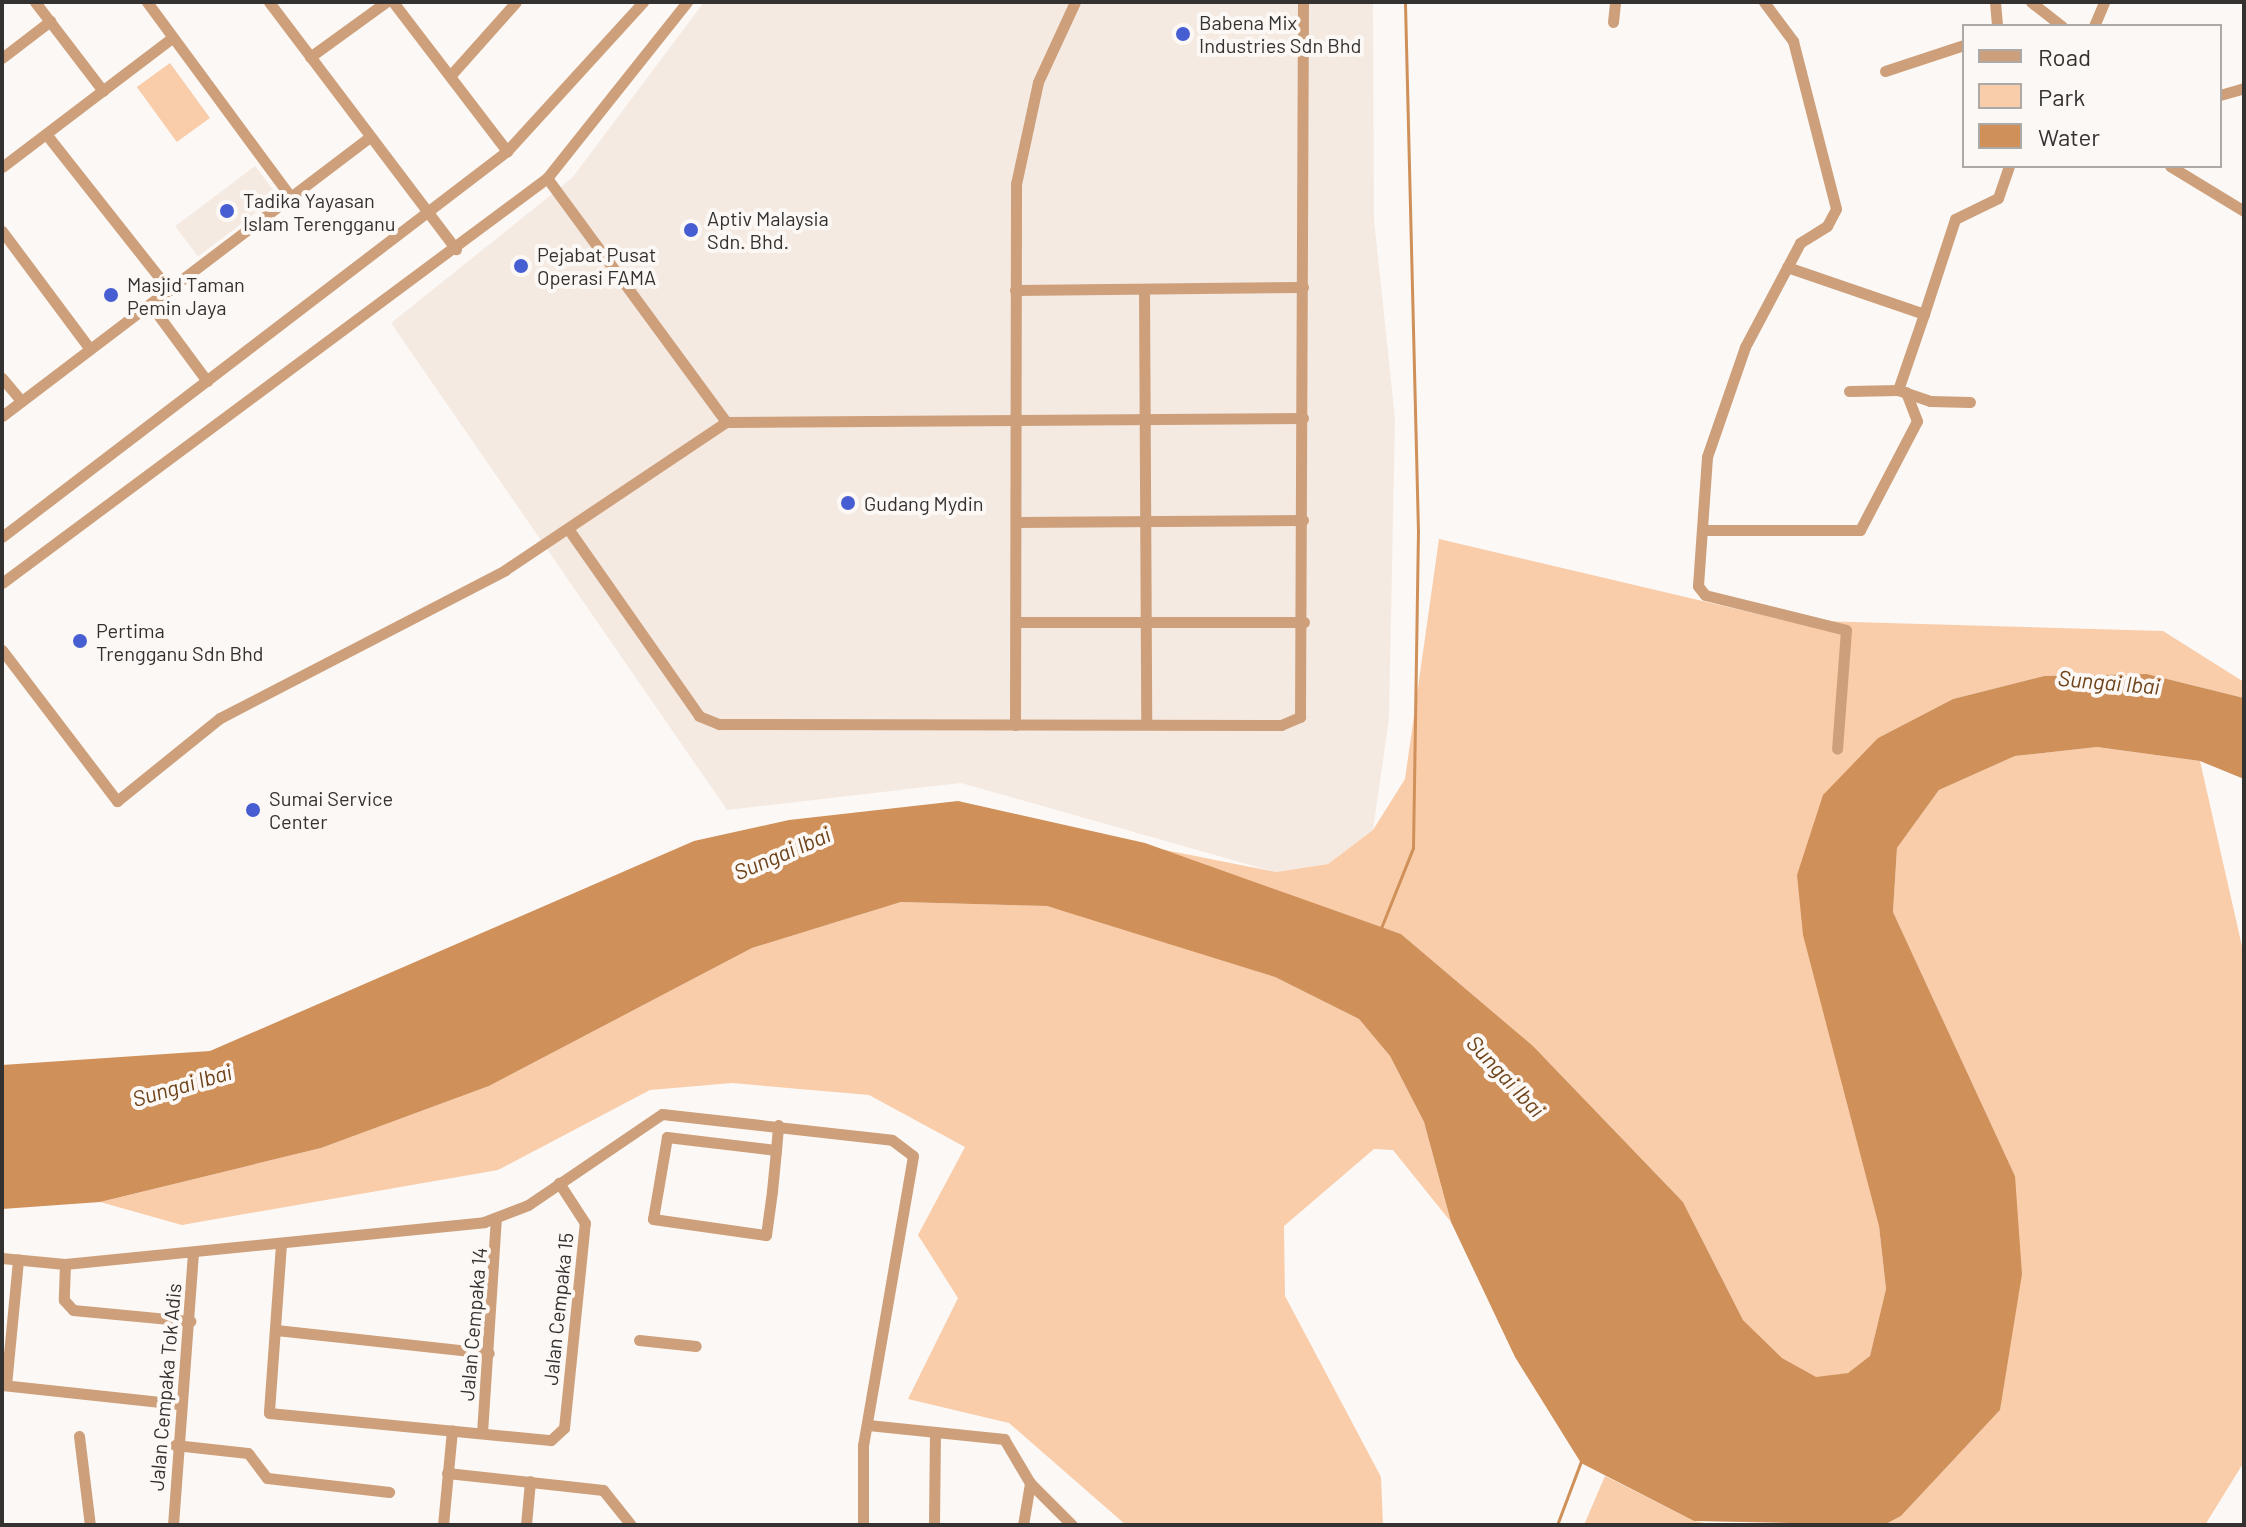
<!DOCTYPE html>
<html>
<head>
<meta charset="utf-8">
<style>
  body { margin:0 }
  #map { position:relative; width:2246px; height:1527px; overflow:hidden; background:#fcf8f5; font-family:Barlow,sans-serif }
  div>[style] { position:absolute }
  .built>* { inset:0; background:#f5eae2; transform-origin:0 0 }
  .green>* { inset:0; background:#f9cdaa; transform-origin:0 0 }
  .water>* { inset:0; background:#cf905a }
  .stream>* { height:3px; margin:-1.5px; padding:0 1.5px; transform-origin:1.5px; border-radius:1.5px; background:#cf905a }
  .minor>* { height:11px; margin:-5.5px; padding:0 5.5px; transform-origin:5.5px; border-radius:5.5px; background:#cda07b }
  .dots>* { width:22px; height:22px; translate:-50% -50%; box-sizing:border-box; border:4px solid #fcf8f5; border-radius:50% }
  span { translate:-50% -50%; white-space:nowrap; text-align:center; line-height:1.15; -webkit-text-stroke:8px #fcf8f5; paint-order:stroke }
  .poi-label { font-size:20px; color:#343231 }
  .left { translate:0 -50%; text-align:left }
  .street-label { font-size:20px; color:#343231 }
  .water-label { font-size:22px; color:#6d4219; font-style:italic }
  .frame { position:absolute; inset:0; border:4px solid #343231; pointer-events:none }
  .legend { position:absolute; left:1962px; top:24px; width:260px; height:144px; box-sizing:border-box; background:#fcf8f5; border:2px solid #aca9a7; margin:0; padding:10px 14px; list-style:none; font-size:24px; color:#343231 }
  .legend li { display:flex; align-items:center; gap:16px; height:40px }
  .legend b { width:40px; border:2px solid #aca9a7 }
</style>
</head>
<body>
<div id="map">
  <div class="built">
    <div style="clip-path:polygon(704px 2px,1373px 2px,1374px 219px,1395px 418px,1389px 719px,1373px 830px,1328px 864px,1275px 872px,961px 783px,727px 810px,391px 323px,572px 178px)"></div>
    <div style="left:255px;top:166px;width:38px;height:100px;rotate:53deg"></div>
  </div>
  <div class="green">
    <div style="left:170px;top:63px;width:68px;height:41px;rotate:54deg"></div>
    <div style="clip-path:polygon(1439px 539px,1783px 620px,2163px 631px,2244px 682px,2244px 698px,2147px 674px,2044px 676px,1953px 699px,1878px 738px,1879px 1226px,1886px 1289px,1870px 1357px,1848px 1373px,1816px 1378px,1782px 1358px,1743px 1320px,1683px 1202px,1533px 1046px,1401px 934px,1145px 846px,1276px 872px,1328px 864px,1373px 830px,1405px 779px)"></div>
    <div style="clip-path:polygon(2097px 747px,2200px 761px,2244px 955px,2244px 1462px,2205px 1525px,1884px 1525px,1901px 1516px,2000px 1410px,2015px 1176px,1893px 912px,1897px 848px,1939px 790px,2015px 756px)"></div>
    <div style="clip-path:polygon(901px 902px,1047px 906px,1167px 939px,1275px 977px,1359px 1019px,1390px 1056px,1424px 1122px,1451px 1222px,1393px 1150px,1374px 1149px,1284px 1226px,1285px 1296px,1381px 1477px,1383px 1525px,1126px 1525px,1009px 1423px,908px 1399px,958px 1298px,918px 1235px,965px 1147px,869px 1095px,732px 1083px,650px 1090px,498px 1170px,182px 1225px,100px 1202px,321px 1148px,489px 1086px,752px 948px)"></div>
    <div style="clip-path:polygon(1605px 1476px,1694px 1521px,1716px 1525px,1584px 1525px)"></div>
  </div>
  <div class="water">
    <div style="clip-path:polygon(2147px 674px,2244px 698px,2244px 779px,2200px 761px,2097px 747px,2015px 756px,1939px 790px,1897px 848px,1893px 912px,2015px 1176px,2022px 1274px,2000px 1410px,1901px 1516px,1884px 1525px,1694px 1521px,1581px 1463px,1515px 1357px,1451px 1222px,1424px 1122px,1390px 1056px,1359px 1019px,1275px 977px,1047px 906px,901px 902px,752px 948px,489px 1086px,321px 1148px,100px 1202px,2px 1209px,2px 1065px,210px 1051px,694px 841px,789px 820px,958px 801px,1145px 843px,1401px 934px,1533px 1046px,1683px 1202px,1743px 1320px,1782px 1358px,1816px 1377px,1848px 1373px,1870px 1356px,1886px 1289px,1879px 1226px,1803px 935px,1797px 875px,1823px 795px,1878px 738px,1953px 699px,2044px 676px)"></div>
  </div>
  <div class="stream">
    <div style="left:1381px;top:928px;width:86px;rotate:-68.2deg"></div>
    <div style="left:1413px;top:848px;width:316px;rotate:-89.1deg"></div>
    <div style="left:1418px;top:532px;width:530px;rotate:-91.41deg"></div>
    <div style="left:1557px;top:1525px;width:68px;rotate:-69.4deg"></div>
  </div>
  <div class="minor">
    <div style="left:35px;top:2px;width:112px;rotate:52.6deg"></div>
    <div style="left:147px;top:2px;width:242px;rotate:53.6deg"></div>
    <div style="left:269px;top:2px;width:310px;rotate:52.9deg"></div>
    <div style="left:393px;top:2px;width:188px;rotate:52.6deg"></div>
    <div style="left:1764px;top:2px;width:49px;rotate:53.4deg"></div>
    <div style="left:1793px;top:41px;width:173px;rotate:75.6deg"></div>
    <div style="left:1836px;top:209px;width:19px;rotate:118deg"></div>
    <div style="left:1827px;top:226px;width:32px;rotate:148deg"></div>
    <div style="left:1800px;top:243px;width:118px;rotate:117.9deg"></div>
    <div style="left:1745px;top:347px;width:116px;rotate:109.1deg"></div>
    <div style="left:1707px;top:457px;width:129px;rotate:94deg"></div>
    <div style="left:1698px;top:586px;width:11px;rotate:52deg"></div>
    <div style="left:1705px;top:595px;width:145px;rotate:13.9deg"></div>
    <div style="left:1846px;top:630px;width:119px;rotate:94.3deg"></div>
    <div style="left:1995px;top:2px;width:24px;rotate:85deg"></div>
    <div style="left:2031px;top:2px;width:39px;rotate:38deg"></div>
    <div style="left:1613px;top:22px;width:20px;rotate:-84deg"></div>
    <div style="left:2094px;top:26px;width:26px;rotate:-67deg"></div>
    <div style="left:310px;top:57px;width:94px;rotate:-35.9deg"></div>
    <div style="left:2px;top:58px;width:61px;rotate:-37.6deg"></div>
    <div style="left:1885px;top:71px;width:83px;rotate:-18.2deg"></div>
    <div style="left:450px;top:76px;width:99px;rotate:-48.3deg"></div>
    <div style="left:2220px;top:95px;width:25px;rotate:-16deg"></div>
    <div style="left:46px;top:134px;width:199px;rotate:51.7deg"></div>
    <div style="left:2170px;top:166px;width:87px;rotate:31.3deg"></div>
    <div style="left:2px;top:167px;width:213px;rotate:-37.2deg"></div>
    <div style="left:547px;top:178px;width:303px;rotate:53.7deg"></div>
    <div style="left:726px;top:422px;width:577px;rotate:-0.4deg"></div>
    <div style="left:2px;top:231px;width:147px;rotate:53.3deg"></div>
    <div style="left:1787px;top:267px;width:145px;rotate:18.9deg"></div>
    <div style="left:1924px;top:314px;width:100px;rotate:-71.9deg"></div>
    <div style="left:1955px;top:219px;width:48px;rotate:-26deg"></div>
    <div style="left:1998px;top:198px;width:34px;rotate:-71deg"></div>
    <div style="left:1144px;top:289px;width:435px;rotate:89.7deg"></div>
    <div style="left:1015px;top:290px;width:288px;rotate:-0.6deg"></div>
    <div style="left:150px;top:304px;width:96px;rotate:53.5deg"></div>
    <div style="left:2px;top:378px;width:30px;rotate:50deg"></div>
    <div style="left:1898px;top:390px;width:80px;rotate:-71.1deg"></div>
    <div style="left:1849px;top:391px;width:49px;rotate:-1.2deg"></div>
    <div style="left:1898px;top:390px;width:34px;rotate:19deg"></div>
    <div style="left:1930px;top:401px;width:40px;rotate:1.4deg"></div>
    <div style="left:2px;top:416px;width:461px;rotate:-37.2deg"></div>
    <div style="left:1016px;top:522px;width:287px;rotate:-0.4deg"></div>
    <div style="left:569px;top:530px;width:227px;rotate:55deg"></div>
    <div style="left:699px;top:716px;width:22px;rotate:22deg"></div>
    <div style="left:719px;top:724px;width:562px;rotate:0.1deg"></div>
    <div style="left:1281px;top:725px;width:21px;rotate:-23deg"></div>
    <div style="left:1300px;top:717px;width:715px;rotate:-89.76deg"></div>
    <div style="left:1704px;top:530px;width:156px"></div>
    <div style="left:1860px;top:530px;width:123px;rotate:-62.4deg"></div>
    <div style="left:1917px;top:421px;width:31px;rotate:-111deg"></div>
    <div style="left:2px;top:537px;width:636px;rotate:-37.39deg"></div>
    <div style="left:507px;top:151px;width:202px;rotate:-47.6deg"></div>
    <div style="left:2px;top:583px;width:679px;rotate:-36.62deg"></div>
    <div style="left:547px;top:178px;width:225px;rotate:-51.5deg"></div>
    <div style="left:1017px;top:622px;width:287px"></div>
    <div style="left:2px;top:650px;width:190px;rotate:52.7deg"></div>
    <div style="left:117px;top:801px;width:132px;rotate:-38.9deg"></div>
    <div style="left:220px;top:718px;width:321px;rotate:-27.4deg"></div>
    <div style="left:505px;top:570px;width:266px;rotate:-33.8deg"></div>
    <div style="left:1015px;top:725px;width:541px;rotate:-89.89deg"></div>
    <div style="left:1016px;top:184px;width:104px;rotate:-77.8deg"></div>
    <div style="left:1038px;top:82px;width:88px;rotate:-65.2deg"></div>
    <div style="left:776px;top:1150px;width:110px;rotate:-173.2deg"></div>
    <div style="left:667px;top:1137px;width:83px;rotate:99.7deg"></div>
    <div style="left:653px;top:1219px;width:114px;rotate:8.1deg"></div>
    <div style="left:766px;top:1235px;width:44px;rotate:-82.2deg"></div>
    <div style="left:772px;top:1191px;width:41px;rotate:-84.4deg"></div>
    <div style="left:776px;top:1150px;width:25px;rotate:-85deg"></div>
    <div style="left:281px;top:1244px;width:169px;rotate:94.1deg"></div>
    <div style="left:269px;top:1413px;width:283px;rotate:5.5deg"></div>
    <div style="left:551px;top:1440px;width:18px;rotate:-43deg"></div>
    <div style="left:564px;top:1428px;width:206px;rotate:-84.2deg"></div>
    <div style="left:585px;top:1223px;width:48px;rotate:-123deg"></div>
    <div style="left:2px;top:1258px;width:63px;rotate:5.4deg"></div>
    <div style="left:65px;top:1264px;width:421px;rotate:-5.7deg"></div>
    <div style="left:484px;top:1222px;width:47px;rotate:-21.1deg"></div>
    <div style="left:528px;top:1205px;width:162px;rotate:-34.2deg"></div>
    <div style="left:662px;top:1114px;width:231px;rotate:6.4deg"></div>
    <div style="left:892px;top:1140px;width:26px;rotate:37deg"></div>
    <div style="left:913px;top:1156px;width:293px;rotate:99.8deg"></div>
    <div style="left:863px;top:1445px;width:80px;rotate:90deg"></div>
    <div style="left:65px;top:1264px;width:36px;rotate:92deg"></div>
    <div style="left:64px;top:1300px;width:13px;rotate:48deg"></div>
    <div style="left:73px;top:1310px;width:118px;rotate:5.4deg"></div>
    <div style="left:276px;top:1330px;width:214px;rotate:6.2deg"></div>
    <div style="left:639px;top:1340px;width:57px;rotate:6deg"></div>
    <div style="left:2px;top:1385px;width:178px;rotate:6.1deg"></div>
    <div style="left:6px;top:1385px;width:126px;rotate:-84.5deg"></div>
    <div style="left:868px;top:1425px;width:137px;rotate:5.9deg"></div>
    <div style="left:1004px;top:1439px;width:51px;rotate:59.4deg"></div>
    <div style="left:1030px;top:1483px;width:59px;rotate:45deg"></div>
    <div style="left:482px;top:1433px;width:214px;rotate:-86.3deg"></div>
    <div style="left:79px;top:1436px;width:90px;rotate:83deg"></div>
    <div style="left:175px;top:1445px;width:73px;rotate:6.3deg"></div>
    <div style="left:248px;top:1453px;width:31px;rotate:53deg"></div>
    <div style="left:267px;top:1478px;width:123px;rotate:6.5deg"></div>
    <div style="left:447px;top:1473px;width:157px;rotate:6.2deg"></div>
    <div style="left:603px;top:1490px;width:45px;rotate:51.3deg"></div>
    <div style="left:173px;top:1525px;width:273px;rotate:-85.8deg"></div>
    <div style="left:443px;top:1525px;width:95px;rotate:-84.6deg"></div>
    <div style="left:526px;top:1525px;width:44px;rotate:-84.8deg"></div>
    <div style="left:934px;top:1525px;width:93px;rotate:-89.4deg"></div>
    <div style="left:1023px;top:1525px;width:43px;rotate:-80.5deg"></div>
  </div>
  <div class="dots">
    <div style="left:1183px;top:34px;background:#475ed2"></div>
    <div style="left:227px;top:211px;background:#475ed2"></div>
    <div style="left:691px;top:230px;background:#475ed2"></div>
    <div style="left:521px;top:266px;background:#475ed2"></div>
    <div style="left:111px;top:295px;background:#475ed2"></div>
    <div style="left:848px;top:503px;background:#475ed2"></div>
    <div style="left:80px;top:641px;background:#475ed2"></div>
    <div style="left:253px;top:810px;background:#475ed2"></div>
  </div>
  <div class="poi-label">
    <span class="left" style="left:1199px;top:34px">Babena Mix<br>Industries Sdn Bhd</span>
    <span class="left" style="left:243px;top:212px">Tadika Yayasan<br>Islam Terengganu</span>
    <span class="left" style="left:707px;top:230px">Aptiv Malaysia<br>Sdn. Bhd.</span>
    <span class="left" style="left:537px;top:266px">Pejabat Pusat<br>Operasi FAMA</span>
    <span class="left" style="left:127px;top:296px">Masjid Taman<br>Pemin Jaya</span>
    <span class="left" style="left:864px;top:503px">Gudang Mydin</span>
    <span class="left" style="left:96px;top:642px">Pertima<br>Trengganu Sdn Bhd</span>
    <span class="left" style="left:269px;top:810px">Sumai Service<br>Center</span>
  </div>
  <div class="street-label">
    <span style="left:558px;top:1309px;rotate:-84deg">Jalan Cempaka 15</span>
    <span style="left:473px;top:1324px;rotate:-85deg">Jalan Cempaka 14</span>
    <span style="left:165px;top:1387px;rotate:-85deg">Jalan Cempaka Tok Adis</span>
  </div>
  <div class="water-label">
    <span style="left:2109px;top:682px;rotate:5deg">Sungai Ibai</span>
    <span style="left:782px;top:853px;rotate:-23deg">Sungai Ibai</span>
    <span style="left:1506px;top:1076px;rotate:47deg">Sungai Ibai</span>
    <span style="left:182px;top:1085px;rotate:-16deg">Sungai Ibai</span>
  </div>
  <div class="frame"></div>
  <ul class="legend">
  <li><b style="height:10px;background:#cda07b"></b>Road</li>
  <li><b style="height:22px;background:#f9cdaa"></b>Park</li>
  <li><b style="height:22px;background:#cf905a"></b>Water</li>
  </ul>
</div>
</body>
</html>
